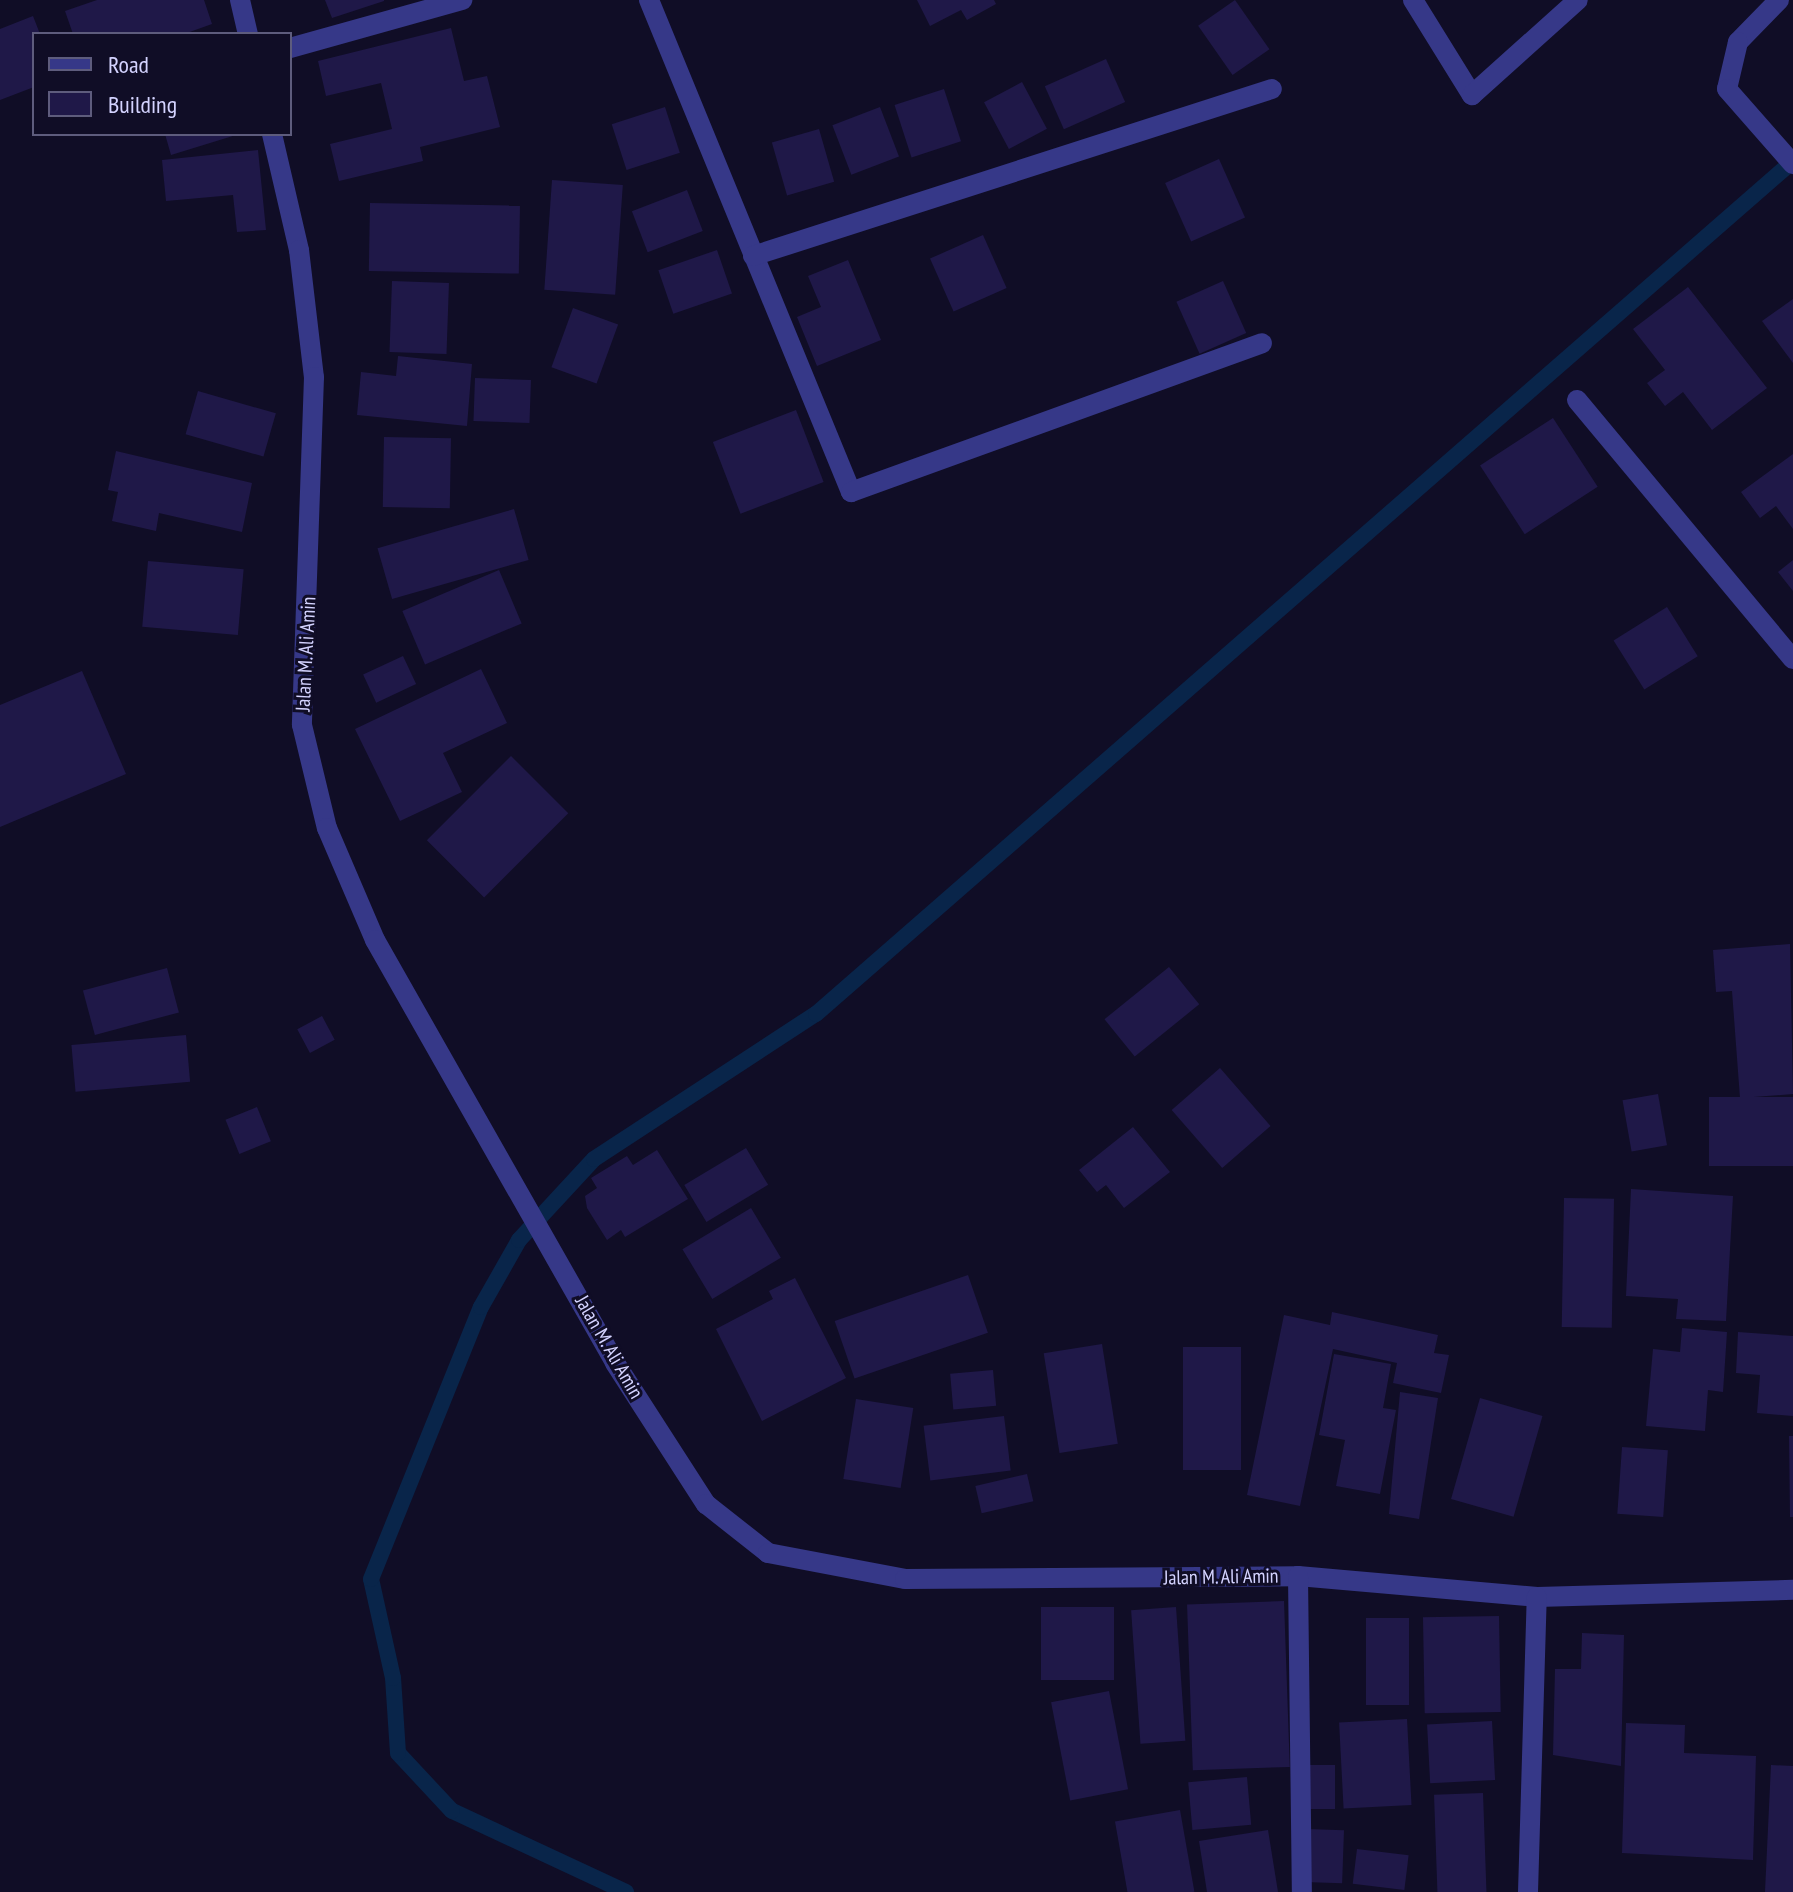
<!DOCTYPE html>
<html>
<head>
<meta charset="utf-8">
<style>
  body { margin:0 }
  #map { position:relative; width:1793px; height:1892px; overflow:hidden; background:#100d26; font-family:"PT Sans Narrow",sans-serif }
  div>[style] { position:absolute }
  .stream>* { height:16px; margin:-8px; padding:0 8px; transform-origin:8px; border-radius:8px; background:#09254a }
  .building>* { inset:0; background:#1f1848; transform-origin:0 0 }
  .minor>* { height:20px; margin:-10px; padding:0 10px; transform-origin:10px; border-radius:10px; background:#363888 }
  span { translate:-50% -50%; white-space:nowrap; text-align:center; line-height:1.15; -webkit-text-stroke:6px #100d26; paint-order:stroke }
  .street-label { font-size:20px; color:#d4d3ff }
  .legend { position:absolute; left:32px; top:32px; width:260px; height:104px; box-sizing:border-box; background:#100d26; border:2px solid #5e5c7d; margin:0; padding:10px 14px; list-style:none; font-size:24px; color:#d4d3ff }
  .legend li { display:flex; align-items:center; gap:16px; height:40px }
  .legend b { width:40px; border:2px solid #5e5c7d }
</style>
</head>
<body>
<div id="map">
  <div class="stream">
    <div style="left:626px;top:1892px;width:192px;rotate:-155deg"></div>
    <div style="left:452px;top:1811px;width:79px;rotate:-133deg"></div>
    <div style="left:398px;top:1753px;width:75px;rotate:-93.8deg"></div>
    <div style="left:393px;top:1678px;width:101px;rotate:-102.5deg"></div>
    <div style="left:371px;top:1579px;width:293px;rotate:-68deg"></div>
    <div style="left:481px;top:1307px;width:77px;rotate:-60.4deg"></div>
    <div style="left:519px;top:1240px;width:110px;rotate:-47.2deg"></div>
    <div style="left:594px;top:1159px;width:265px;rotate:-33.2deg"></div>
    <div style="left:816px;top:1014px;width:1297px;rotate:-41.12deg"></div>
  </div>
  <div class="building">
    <div style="clip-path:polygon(97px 0,204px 0,212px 24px,184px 34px,73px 34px,65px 11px)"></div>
    <div style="clip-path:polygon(325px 0,384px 0,384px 1px,332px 18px)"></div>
    <div style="clip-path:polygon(917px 0,994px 0,996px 4px,967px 20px,961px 10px,930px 26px)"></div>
    <div style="left:1235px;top:0;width:60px;height:45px;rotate:55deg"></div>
    <div style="clip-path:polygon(33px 16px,40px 34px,34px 34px,34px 87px,0 100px,0 29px)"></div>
    <div style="clip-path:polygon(451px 28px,464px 81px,487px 76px,500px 127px,420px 147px,423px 161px,339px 181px,330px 144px,392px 129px,381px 83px,326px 96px,318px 61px)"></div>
    <div style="left:1106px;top:59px;width:47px;height:67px;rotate:66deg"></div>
    <div style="left:1022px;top:82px;width:53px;height:43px;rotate:62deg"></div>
    <div style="left:944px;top:89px;width:55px;height:52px;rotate:72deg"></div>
    <div style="left:665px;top:107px;width:48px;height:56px;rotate:72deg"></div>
    <div style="left:880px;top:107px;width:53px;height:51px;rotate:69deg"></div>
    <div style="left:819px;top:129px;width:55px;height:49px;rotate:74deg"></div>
    <div style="clip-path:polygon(165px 134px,236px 134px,236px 135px,171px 155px)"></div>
    <div style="clip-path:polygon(258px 150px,266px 230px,237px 232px,233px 195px,166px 201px,162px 160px)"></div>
    <div style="left:1219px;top:159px;width:64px;height:59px;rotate:66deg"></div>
    <div style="left:552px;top:180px;width:71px;height:110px;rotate:4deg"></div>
    <div style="left:687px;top:190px;width:44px;height:59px;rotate:69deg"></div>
    <div style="left:370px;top:203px;width:150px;height:68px;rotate:1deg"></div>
    <div style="left:983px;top:235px;width:58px;height:58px;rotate:66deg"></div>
    <div style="left:717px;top:250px;width:46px;height:62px;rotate:71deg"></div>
    <div style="clip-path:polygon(848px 260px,881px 340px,817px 366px,797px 317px,821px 307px,808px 276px)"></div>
    <div style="left:392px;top:281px;width:57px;height:71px;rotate:2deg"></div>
    <div style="left:1223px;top:281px;width:57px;height:51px;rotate:66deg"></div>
    <div style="clip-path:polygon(1688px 287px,1767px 388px,1712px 430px,1683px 392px,1665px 406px,1647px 383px,1665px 370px,1633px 329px)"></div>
    <div style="clip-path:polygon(1793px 299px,1793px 363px,1762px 321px)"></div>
    <div style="left:573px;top:308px;width:48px;height:63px;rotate:20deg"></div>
    <div style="clip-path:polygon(398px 356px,472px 364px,467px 426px,357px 415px,361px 372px,396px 376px)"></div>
    <div style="left:475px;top:378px;width:56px;height:43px;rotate:2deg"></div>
    <div style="left:198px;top:391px;width:81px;height:45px;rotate:16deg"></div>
    <div style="left:796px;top:410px;width:77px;height:89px;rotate:69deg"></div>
    <div style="left:1553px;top:418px;width:82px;height:87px;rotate:57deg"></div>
    <div style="left:384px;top:437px;width:67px;height:70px;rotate:1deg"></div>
    <div style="clip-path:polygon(116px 451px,252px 483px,242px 532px,159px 513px,156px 531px,112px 521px,118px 492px,108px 490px)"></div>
    <div style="clip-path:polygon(1793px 454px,1793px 529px,1776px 506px,1760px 518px,1741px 492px)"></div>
    <div style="left:514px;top:509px;width:53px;height:142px;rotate:74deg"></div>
    <div style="clip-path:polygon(1793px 560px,1793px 591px,1778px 572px)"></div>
    <div style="left:148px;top:561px;width:96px;height:66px;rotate:5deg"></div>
    <div style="left:499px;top:570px;width:58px;height:105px;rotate:67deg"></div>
    <div style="left:1667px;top:607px;width:58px;height:63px;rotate:58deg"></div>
    <div style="left:403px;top:656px;width:31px;height:44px;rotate:65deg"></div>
    <div style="clip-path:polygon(481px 669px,507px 723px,443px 753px,462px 792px,400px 821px,355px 729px)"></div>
    <div style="clip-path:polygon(82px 671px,126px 774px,0 827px,0 705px)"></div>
    <div style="left:511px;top:756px;width:81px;height:119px;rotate:45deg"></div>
    <div style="clip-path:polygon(1790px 944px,1793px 1094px,1740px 1098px,1732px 991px,1716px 992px,1713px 950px)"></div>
    <div style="left:1169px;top:967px;width:48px;height:83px;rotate:51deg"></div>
    <div style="left:167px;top:968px;width:46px;height:87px;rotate:75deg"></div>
    <div style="left:322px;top:1016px;width:27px;height:28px;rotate:62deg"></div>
    <div style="left:186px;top:1035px;width:47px;height:115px;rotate:85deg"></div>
    <div style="left:1220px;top:1068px;width:77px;height:64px;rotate:49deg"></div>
    <div style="left:1658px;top:1094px;width:52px;height:36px;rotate:80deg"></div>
    <div style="left:1793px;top:1097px;width:69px;height:84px;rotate:90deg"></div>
    <div style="left:257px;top:1107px;width:37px;height:34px;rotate:68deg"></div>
    <div style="clip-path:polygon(1133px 1127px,1170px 1172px,1124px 1208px,1106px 1185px,1097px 1192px,1079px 1170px)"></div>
    <div style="left:746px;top:1148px;width:43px;height:72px;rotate:59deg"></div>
    <div style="clip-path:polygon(657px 1150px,688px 1199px,625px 1237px,621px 1230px,607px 1240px,587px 1208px,585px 1196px,597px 1188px,591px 1178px,627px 1156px,633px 1165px)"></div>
    <div style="clip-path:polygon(1631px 1189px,1733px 1196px,1726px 1321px,1676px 1319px,1678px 1299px,1626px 1296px)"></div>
    <div style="left:1564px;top:1198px;width:50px;height:129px;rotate:1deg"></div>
    <div style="left:751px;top:1208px;width:58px;height:80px;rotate:59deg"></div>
    <div style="left:968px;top:1275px;width:61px;height:141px;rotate:71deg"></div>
    <div style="clip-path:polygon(795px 1278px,846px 1378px,762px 1421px,716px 1329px,773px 1299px,769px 1291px)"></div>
    <div style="clip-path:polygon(1332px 1312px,1438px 1335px,1434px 1353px,1449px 1355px,1441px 1393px,1393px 1383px,1397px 1363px,1333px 1349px,1300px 1506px,1247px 1495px,1284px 1315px,1330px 1325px)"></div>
    <div style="clip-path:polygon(1682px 1328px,1727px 1332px,1723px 1392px,1708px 1390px,1705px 1431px,1646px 1426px,1653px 1349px,1680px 1352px)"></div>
    <div style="clip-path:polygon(1738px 1332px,1793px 1336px,1793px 1416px,1757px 1413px,1760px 1375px,1736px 1373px)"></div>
    <div style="left:1102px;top:1344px;width:101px;height:59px;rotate:81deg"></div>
    <div style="left:1183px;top:1347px;width:58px;height:123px"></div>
    <div style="clip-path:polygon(1334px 1354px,1391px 1364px,1383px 1408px,1396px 1410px,1380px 1494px,1336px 1486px,1345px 1440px,1319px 1435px)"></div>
    <div style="left:993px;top:1370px;width:36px;height:43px;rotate:85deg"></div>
    <div style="clip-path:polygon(1400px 1392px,1438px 1398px,1419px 1519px,1389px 1514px)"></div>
    <div style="left:1480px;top:1398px;width:65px;height:105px;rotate:16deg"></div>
    <div style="left:856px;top:1399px;width:58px;height:81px;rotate:9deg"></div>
    <div style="left:1004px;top:1416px;width:55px;height:81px;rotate:83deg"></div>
    <div style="clip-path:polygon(1789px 1436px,1793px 1436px,1793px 1517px,1790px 1517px)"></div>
    <div style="left:1622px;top:1447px;width:46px;height:67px;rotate:4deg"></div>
    <div style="left:1027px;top:1474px;width:28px;height:53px;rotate:77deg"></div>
    <div style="left:1284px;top:1601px;width:166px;height:97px;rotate:88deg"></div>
    <div style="left:1041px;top:1607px;width:73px;height:73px"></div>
    <div style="left:1176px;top:1607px;width:134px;height:45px;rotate:86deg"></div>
    <div style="left:1499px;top:1616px;width:96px;height:76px;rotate:89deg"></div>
    <div style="left:1366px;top:1618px;width:43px;height:87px"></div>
    <div style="clip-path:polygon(1582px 1633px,1624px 1635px,1621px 1766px,1553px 1755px,1555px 1669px,1581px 1669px)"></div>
    <div style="left:1109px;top:1691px;width:100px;height:59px;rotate:79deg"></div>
    <div style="left:1407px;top:1719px;width:86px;height:68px;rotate:87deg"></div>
    <div style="left:1492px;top:1721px;width:59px;height:65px;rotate:87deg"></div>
    <div style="clip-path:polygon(1626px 1723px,1685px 1725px,1684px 1753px,1756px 1756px,1753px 1860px,1622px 1853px)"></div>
    <div style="left:1306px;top:1765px;width:29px;height:44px"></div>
    <div style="clip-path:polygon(1771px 1765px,1793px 1766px,1793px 1892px,1765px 1892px)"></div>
    <div style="left:1247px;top:1777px;width:48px;height:59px;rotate:85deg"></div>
    <div style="left:1483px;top:1793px;width:99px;height:49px;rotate:88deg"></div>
    <div style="left:1180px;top:1810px;width:83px;height:66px;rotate:80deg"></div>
    <div style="left:1306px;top:1829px;width:38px;height:53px;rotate:2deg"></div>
    <div style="clip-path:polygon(1268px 1830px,1278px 1892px,1207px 1892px,1199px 1841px)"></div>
    <div style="left:1357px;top:1849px;width:52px;height:35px;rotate:7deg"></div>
  </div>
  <div class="minor">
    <div style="left:240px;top:0;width:35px;rotate:77deg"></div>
    <div style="left:649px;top:0;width:532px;rotate:67.68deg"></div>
    <div style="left:851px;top:492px;width:437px;rotate:-19.9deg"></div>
    <div style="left:1413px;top:0;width:112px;rotate:58.2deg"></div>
    <div style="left:1472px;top:95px;width:142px;rotate:-41.9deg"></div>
    <div style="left:1779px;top:0;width:59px;rotate:134.3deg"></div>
    <div style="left:1738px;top:42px;width:48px;rotate:103.2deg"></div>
    <div style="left:1727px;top:89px;width:100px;rotate:48.7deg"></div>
    <div style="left:290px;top:48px;width:179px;rotate:-15.6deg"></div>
    <div style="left:272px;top:134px;width:119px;rotate:76.9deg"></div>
    <div style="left:299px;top:250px;width:128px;rotate:83.3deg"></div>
    <div style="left:314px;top:377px;width:348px;rotate:92deg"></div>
    <div style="left:302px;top:725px;width:106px;rotate:76.4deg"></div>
    <div style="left:327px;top:828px;width:122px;rotate:66.8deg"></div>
    <div style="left:375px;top:940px;width:486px;rotate:60.4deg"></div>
    <div style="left:615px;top:1363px;width:168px;rotate:57.2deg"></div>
    <div style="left:706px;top:1504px;width:79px;rotate:38.3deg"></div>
    <div style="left:768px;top:1553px;width:139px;rotate:10.7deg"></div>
    <div style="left:905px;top:1579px;width:393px;rotate:-0.4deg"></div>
    <div style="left:1298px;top:1576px;width:240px;rotate:5deg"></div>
    <div style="left:1537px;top:1597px;width:256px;rotate:-1.6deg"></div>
    <div style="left:753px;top:256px;width:545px;rotate:-17.84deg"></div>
    <div style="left:1577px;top:400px;width:337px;rotate:50.2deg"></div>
    <div style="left:1298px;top:1576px;width:316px;rotate:89.3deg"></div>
    <div style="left:1528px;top:1892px;width:295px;rotate:-88.3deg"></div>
  </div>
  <div class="street-label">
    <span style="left:306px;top:654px;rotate:-87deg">Jalan M. Ali Amin</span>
    <span style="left:609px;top:1347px;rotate:60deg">Jalan M. Ali Amin</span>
    <span style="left:1221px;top:1577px;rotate:-1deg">Jalan M. Ali Amin</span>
  </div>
  <ul class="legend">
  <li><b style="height:10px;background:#363888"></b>Road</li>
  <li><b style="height:22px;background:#1f1848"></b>Building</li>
  </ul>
</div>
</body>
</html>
